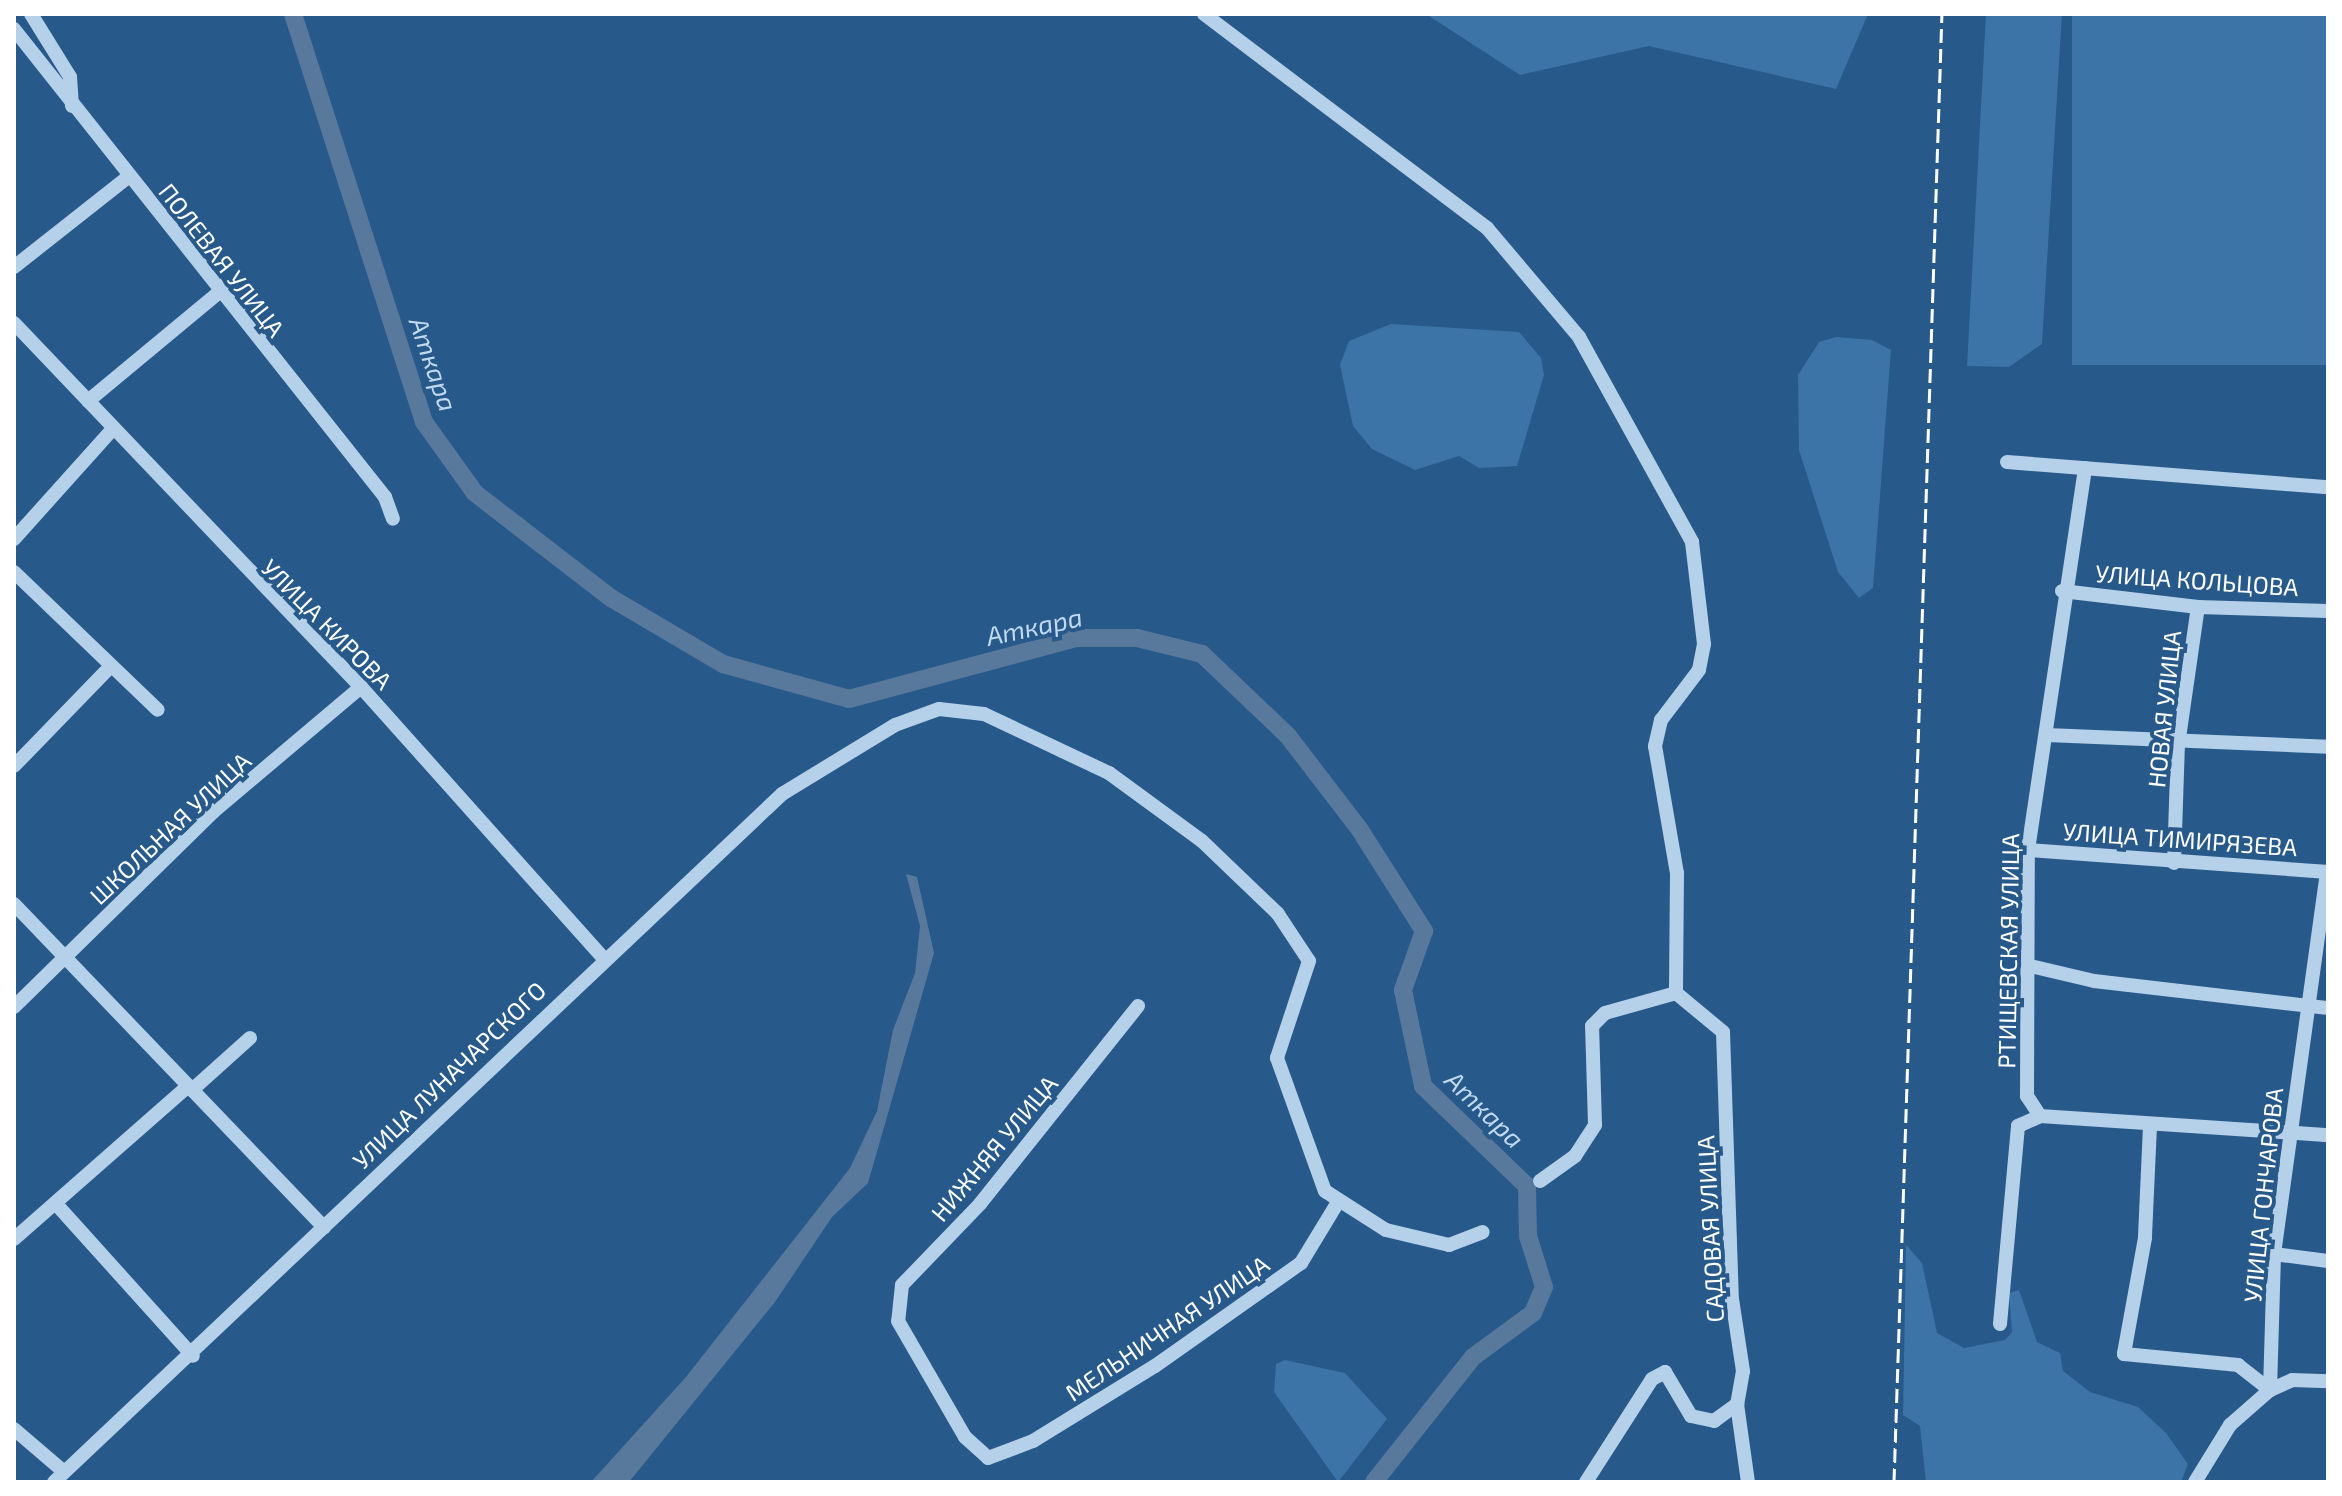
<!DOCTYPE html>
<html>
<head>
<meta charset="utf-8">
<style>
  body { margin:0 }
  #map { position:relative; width:2342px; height:1496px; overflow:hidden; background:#27598a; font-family:"Exo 2",sans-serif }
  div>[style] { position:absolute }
  .green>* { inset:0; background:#3c74a7; transform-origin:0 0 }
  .water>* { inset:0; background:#58799b }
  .river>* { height:18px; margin:-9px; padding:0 9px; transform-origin:9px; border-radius:9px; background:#58799b }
  .minor>* { height:14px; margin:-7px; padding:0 7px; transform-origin:7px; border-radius:7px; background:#b5d0e9 }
  .rail>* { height:3px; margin-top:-1.5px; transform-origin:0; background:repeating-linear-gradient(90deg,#fff 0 14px,transparent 0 20px) }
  span { translate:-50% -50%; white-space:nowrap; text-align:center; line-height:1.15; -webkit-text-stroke:8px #27598a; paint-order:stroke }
  .street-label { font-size:24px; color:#fff }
  .water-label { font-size:26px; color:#c1daf1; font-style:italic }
  .frame { position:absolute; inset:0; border:16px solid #fff; pointer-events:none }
</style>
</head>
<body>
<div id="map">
  <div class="green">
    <div style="clip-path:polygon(1426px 14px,1868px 14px,1836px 89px,1649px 46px,1520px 75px)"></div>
    <div style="clip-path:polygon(1986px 14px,2062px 14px,2042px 344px,2009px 367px,1967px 366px)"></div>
    <div style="left:2072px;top:14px;width:256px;height:351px"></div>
    <div style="clip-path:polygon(1391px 324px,1519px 332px,1541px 358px,1544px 375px,1517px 466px,1479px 468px,1459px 456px,1415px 470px,1372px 449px,1353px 426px,1340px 365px,1349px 341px)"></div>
    <div style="clip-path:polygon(1836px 337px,1872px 340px,1891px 350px,1873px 588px,1859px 598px,1838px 572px,1799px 450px,1798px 375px,1819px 342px)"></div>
    <div style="clip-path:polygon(1906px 1245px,1922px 1263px,1937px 1333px,1964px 1348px,2005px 1340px,2012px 1332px,2009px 1293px,2019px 1290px,2037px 1342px,2060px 1353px,2063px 1371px,2090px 1392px,2138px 1407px,2166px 1433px,2188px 1464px,2181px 1482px,1926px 1482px,1920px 1426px,1903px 1415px)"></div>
    <div style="clip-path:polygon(1285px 1360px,1345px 1373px,1387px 1419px,1338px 1482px,1274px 1392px,1276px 1364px)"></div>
  </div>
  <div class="water">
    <div style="clip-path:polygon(906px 874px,917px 877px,934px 953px,868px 1183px,832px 1217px,775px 1302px,629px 1482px,591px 1482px,686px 1377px,850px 1168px,877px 1111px,893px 1030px,915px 973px,920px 926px)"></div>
  </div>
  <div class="river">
    <div style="left:293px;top:14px;width:429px;rotate:72.2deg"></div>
    <div style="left:424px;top:422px;width:87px;rotate:54.3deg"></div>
    <div style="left:475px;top:493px;width:172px;rotate:37.7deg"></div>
    <div style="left:611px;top:598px;width:130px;rotate:30.5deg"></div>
    <div style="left:723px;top:664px;width:131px;rotate:15.5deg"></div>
    <div style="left:849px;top:699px;width:235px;rotate:-15deg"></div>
    <div style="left:1076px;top:638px;width:61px"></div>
    <div style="left:1137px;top:638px;width:67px;rotate:13.8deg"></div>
    <div style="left:1202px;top:654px;width:119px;rotate:43.6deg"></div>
    <div style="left:1288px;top:736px;width:118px;rotate:52.5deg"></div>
    <div style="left:1360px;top:830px;width:120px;rotate:57.6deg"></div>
    <div style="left:1424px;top:931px;width:63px;rotate:109.6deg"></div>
    <div style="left:1403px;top:990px;width:98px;rotate:78.2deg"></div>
    <div style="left:1423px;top:1086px;width:144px;rotate:43.9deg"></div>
    <div style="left:1527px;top:1186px;width:50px;rotate:88.9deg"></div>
    <div style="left:1528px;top:1236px;width:53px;rotate:72.6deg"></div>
    <div style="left:1544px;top:1287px;width:28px;rotate:113deg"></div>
    <div style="left:1533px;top:1313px;width:74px;rotate:143.7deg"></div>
    <div style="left:1473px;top:1357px;width:159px;rotate:128.4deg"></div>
  </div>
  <div class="minor">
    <div style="left:31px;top:14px;width:74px;rotate:58.2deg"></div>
    <div style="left:70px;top:77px;width:29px;rotate:86deg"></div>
    <div style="left:1204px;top:14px;width:355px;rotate:37.1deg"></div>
    <div style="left:1487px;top:228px;width:143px;rotate:49.8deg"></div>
    <div style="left:1579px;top:337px;width:234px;rotate:61.1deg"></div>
    <div style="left:1692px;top:542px;width:103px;rotate:83.3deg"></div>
    <div style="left:1704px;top:644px;width:26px;rotate:101deg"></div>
    <div style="left:1699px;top:670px;width:63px;rotate:127.2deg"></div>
    <div style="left:1661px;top:720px;width:27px;rotate:103deg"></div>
    <div style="left:1655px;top:746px;width:129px;rotate:80.2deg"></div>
    <div style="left:1677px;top:873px;width:120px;rotate:90.5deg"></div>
    <div style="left:14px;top:29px;width:597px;rotate:51.59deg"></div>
    <div style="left:385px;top:497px;width:23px;rotate:70deg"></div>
    <div style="left:14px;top:267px;width:145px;rotate:-38.3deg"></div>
    <div style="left:14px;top:323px;width:503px;rotate:46.37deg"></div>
    <div style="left:361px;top:687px;width:365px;rotate:48.2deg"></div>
    <div style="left:88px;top:401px;width:169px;rotate:-39.7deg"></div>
    <div style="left:2007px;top:462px;width:322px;rotate:4.5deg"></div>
    <div style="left:14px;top:539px;width:144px;rotate:-48.1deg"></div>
    <div style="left:14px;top:572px;width:199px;rotate:43.8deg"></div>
    <div style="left:2062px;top:591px;width:137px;rotate:6.7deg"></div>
    <div style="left:2198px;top:607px;width:130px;rotate:1.8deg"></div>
    <div style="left:2047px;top:735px;width:281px;rotate:2.4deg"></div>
    <div style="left:14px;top:766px;width:136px;rotate:-45.9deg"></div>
    <div style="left:2028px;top:850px;width:301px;rotate:4.2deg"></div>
    <div style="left:2174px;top:863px;width:118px;rotate:-88.1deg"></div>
    <div style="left:2178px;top:745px;width:139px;rotate:-81.8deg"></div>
    <div style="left:14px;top:904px;width:448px;rotate:46.2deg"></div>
    <div style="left:2026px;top:965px;width:70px;rotate:13.2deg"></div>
    <div style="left:2094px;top:981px;width:236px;rotate:6.6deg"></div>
    <div style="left:1676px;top:993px;width:61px;rotate:39.7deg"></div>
    <div style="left:1723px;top:1032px;width:267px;rotate:88.1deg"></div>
    <div style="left:1732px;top:1299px;width:73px;rotate:81.3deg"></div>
    <div style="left:1743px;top:1371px;width:34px;rotate:100deg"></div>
    <div style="left:1737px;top:1404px;width:79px;rotate:82deg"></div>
    <div style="left:1138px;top:1006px;width:253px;rotate:128.6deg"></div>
    <div style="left:980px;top:1204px;width:112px;rotate:133.9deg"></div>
    <div style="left:902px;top:1285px;width:36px;rotate:96deg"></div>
    <div style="left:898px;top:1321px;width:134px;rotate:60deg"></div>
    <div style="left:965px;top:1437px;width:31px;rotate:42deg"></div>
    <div style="left:988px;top:1458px;width:48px;rotate:-20.7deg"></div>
    <div style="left:1033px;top:1441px;width:143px;rotate:-31.6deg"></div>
    <div style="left:1155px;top:1366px;width:179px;rotate:-35.2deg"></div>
    <div style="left:1301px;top:1263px;width:71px;rotate:-58.8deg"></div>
    <div style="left:14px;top:1007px;width:279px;rotate:-44.4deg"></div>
    <div style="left:213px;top:812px;width:194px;rotate:-40.2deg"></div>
    <div style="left:192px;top:1090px;width:78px;rotate:-41.9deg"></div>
    <div style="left:2040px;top:1116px;width:289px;rotate:3.8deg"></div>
    <div style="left:2150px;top:1126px;width:112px;rotate:92.6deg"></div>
    <div style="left:2145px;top:1238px;width:118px;rotate:100.3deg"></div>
    <div style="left:2124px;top:1354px;width:115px;rotate:5.5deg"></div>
    <div style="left:2238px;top:1365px;width:41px;rotate:38deg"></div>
    <div style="left:1540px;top:1181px;width:43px;rotate:-35.5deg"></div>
    <div style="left:1575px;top:1156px;width:37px;rotate:-57deg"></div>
    <div style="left:1595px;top:1125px;width:99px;rotate:-91.7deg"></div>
    <div style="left:1592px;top:1026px;width:18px;rotate:-45deg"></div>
    <div style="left:1605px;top:1013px;width:74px;rotate:-15.7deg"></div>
    <div style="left:57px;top:1205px;width:203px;rotate:48deg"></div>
    <div style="left:14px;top:1239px;width:232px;rotate:-41.3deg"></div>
    <div style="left:2274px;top:1254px;width:54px;rotate:7.4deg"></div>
    <div style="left:2000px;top:1324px;width:199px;rotate:-84.8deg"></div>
    <div style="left:2018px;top:1126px;width:24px;rotate:-24deg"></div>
    <div style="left:2040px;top:1116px;width:24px;rotate:-123deg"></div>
    <div style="left:2027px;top:1096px;width:246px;rotate:-89.8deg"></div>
    <div style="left:2028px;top:850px;width:386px;rotate:-81.5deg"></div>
    <div style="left:2270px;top:1390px;width:136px;rotate:-88.3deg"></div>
    <div style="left:2274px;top:1254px;width:386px;rotate:-82.1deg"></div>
    <div style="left:14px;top:1429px;width:65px;rotate:40.6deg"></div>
    <div style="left:54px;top:1482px;width:1002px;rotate:-43.38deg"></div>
    <div style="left:782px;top:794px;width:132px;rotate:-31.4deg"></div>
    <div style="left:895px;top:725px;width:47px;rotate:-20deg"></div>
    <div style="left:939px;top:709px;width:45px;rotate:6.3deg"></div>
    <div style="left:984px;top:714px;width:138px;rotate:25.3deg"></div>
    <div style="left:1109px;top:773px;width:115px;rotate:36.2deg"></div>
    <div style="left:1202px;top:841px;width:105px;rotate:43.8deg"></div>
    <div style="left:1278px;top:914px;width:56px;rotate:56.6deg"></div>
    <div style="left:1309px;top:961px;width:102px;rotate:108.3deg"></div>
    <div style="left:1277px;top:1058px;width:141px;rotate:70.2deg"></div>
    <div style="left:1325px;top:1191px;width:72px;rotate:32.6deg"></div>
    <div style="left:1386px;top:1230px;width:65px;rotate:13.4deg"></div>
    <div style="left:1449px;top:1245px;width:36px;rotate:-21deg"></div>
    <div style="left:1586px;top:1482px;width:122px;rotate:-57.3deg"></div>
    <div style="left:1652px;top:1379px;width:15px;rotate:-28deg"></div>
    <div style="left:1665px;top:1372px;width:51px;rotate:59.4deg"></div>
    <div style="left:1691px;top:1416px;width:24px;rotate:12deg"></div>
    <div style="left:1714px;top:1421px;width:29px;rotate:-36deg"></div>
    <div style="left:2195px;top:1482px;width:67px;rotate:-58.4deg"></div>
    <div style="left:2230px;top:1425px;width:53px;rotate:-41.2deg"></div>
    <div style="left:2270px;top:1390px;width:24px;rotate:-24deg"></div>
    <div style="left:2292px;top:1380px;width:36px;rotate:2deg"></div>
  </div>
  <div class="rail">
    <div style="left:1894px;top:1482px;width:1469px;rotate:-88.13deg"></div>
  </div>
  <div class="street-label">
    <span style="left:222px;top:260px;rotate:52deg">ПОЛЕВАЯ УЛИЦА</span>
    <span style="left:2197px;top:580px;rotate:4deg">УЛИЦА КОЛЬЦОВА</span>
    <span style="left:327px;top:624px;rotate:45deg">УЛИЦА КИРОВА</span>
    <span style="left:2164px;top:709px;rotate:-84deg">НОВАЯ УЛИЦА</span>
    <span style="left:170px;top:828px;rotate:-43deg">ШКОЛЬНАЯ УЛИЦА</span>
    <span style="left:2180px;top:839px;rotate:4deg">УЛИЦА ТИМИРЯЗЕВА</span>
    <span style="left:2008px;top:951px;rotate:-89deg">РТИЩЕВСКАЯ УЛИЦА</span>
    <span style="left:449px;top:1075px;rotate:-44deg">УЛИЦА ЛУНАЧАРСКОГО</span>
    <span style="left:994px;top:1148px;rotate:-50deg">НИЖНЯЯ УЛИЦА</span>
    <span style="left:2263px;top:1195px;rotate:-84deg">УЛИЦА ГОНЧАРОВА</span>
    <span style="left:1710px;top:1229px;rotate:-93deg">САДОВАЯ УЛИЦА</span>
    <span style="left:1167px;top:1328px;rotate:-34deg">МЕЛЬНИЧНАЯ УЛИЦА</span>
  </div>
  <div class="water-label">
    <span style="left:434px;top:364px;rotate:71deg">Аткара</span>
    <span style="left:1034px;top:626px;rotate:-12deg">Аткара</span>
    <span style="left:1485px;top:1109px;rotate:44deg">Аткара</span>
  </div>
  <div class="frame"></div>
</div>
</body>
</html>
